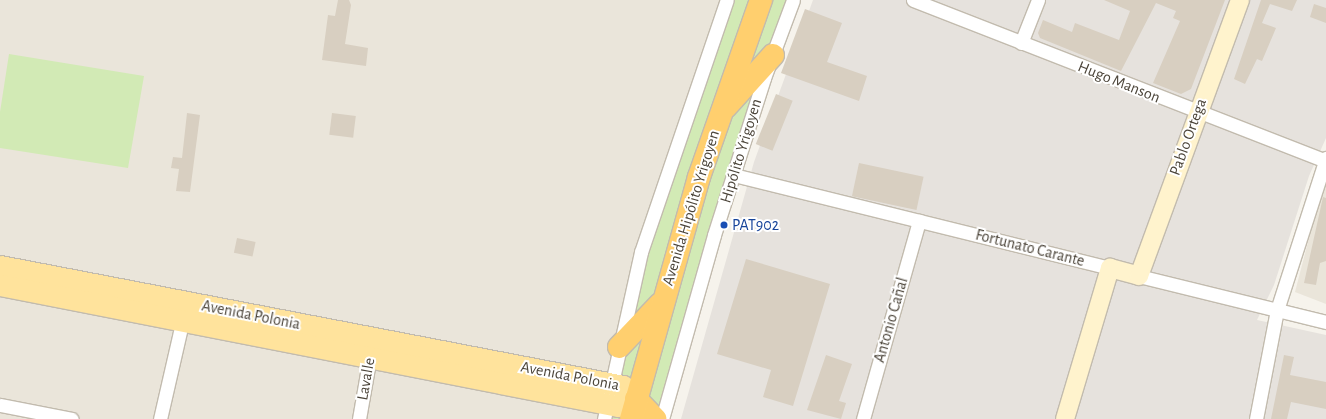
<!DOCTYPE html>
<html>
<head>
<meta charset="utf-8">
<style>
  body { margin:0 }
  #map { position:relative; width:1326px; height:419px; overflow:hidden; background:#f6f3ec; font-family:"Alegreya Sans",sans-serif }
  div>[style] { position:absolute }
  .residential>* { inset:0; background:#eae5da }
  .industrial>* { inset:0; background:#e6e2dd }
  .green>* { inset:0; background:#d2eab5 }
  .building>* { inset:0; background:#d8cfc1; transform-origin:0 0 }
  .roads { filter:drop-shadow(1px 0 #c2bbae) drop-shadow(-1px 0 #c2bbae) drop-shadow(0 1px #c2bbae) drop-shadow(0 -1px #c2bbae) }
  .street>* { height:13px; margin:-6.5px; padding:0 6.5px; transform-origin:6.5px; border-radius:6.5px; background:#fff }
  .secondary>* { height:18px; margin:-9px; padding:0 9px; transform-origin:9px; border-radius:9px; background:#fff3cd }
  .primary>* { height:21px; margin:-10.5px; padding:0 10.5px; transform-origin:10.5px; border-radius:10.5px; background:#ffe39c }
  .highway>* { height:22px; margin:-11px; padding:0 11px; transform-origin:11px; border-radius:11px; background:#ffcf6e }
  .dots>* { width:11px; height:11px; translate:-50% -50%; box-sizing:border-box; border:2px solid #fff; border-radius:50% }
  span { translate:-50% -50%; white-space:nowrap; text-align:center; line-height:1.15; -webkit-text-stroke:4px #fff; paint-order:stroke }
  .street-label { font-size:16px; color:#4b4439 }
  .transit-label { font-size:16px; color:#164399 }
  .left { translate:0 -50%; text-align:left }
</style>
</head>
<body>
<div id="map">
  <div class="residential">
    <div style="clip-path:polygon(0 0,793px 0,662px 419px,0 419px)"></div>
    <div style="clip-path:polygon(1326px 173px,1326px 304px,1295px 292px)"></div>
  </div>
  <div class="industrial">
    <div style="clip-path:polygon(813px 0,1326px 0,1326px 138px,1309px 176px,1274px 285px,1257px 320px,1326px 335px,1326px 419px,681px 419px,754px 162px)"></div>
  </div>
  <div class="green">
    <div style="clip-path:polygon(727px 0,793px 0,662px 419px,604px 419px,641px 252px)"></div>
    <div style="clip-path:polygon(9px 54px,144px 76px,128px 168px,0 148px,0 112px)"></div>
  </div>
  <div class="building">
    <div style="clip-path:polygon(338px 0,349px 0,351px 5px,345px 44px,368px 48px,366px 66px,322px 60px,328px 15px,335px 16px)"></div>
    <div style="clip-path:polygon(1104px 0,1225px 0,1191px 89px,1181px 94px,1153px 83px,1180px 21px,1173px 18px,1176px 11px,1156px 3px,1121px 71px,1040px 38px,1038px 33px,1043px 20px,1072px 32px,1075px 23px,1119px 40px,1130px 11px)"></div>
    <div style="clip-path:polygon(1261px 0,1297px 0,1292px 11px,1270px 4px,1262px 23px,1276px 28px,1262px 61px,1257px 59px,1245px 84px,1234px 79px)"></div>
    <div style="clip-path:polygon(1314px 4px,1326px 8px,1326px 23px,1310px 17px)"></div>
    <div style="clip-path:polygon(805px 9px,842px 23px,827px 62px,867px 76px,859px 101px,781px 73px)"></div>
    <div style="left:776px;top:94px;width:18px;height:54px;rotate:22deg"></div>
    <div style="clip-path:polygon(187px 113px,200px 115px,190px 192px,176px 191px,179px 169px,171px 168px,173px 157px,182px 158px)"></div>
    <div style="left:332px;top:113px;width:24px;height:22px;rotate:7deg"></div>
    <div style="left:859px;top:163px;width:66px;height:34px;rotate:12deg"></div>
    <div style="clip-path:polygon(1323px 197px,1326px 198px,1326px 261px,1320px 263px,1316px 285px,1304px 283px)"></div>
    <div style="left:237px;top:238px;width:19px;height:15px;rotate:12deg"></div>
    <div style="clip-path:polygon(746px 259px,830px 284px,793px 406px,763px 397px,771px 370px,717px 354px)"></div>
    <div style="clip-path:polygon(826px 355px,852px 364px,839px 401px,846px 403px,841px 419px,807px 410px)"></div>
    <div style="clip-path:polygon(1284px 355px,1294px 357px,1290px 375px,1326px 382px,1326px 409px,1291px 402px,1287px 419px,1271px 419px)"></div>
  </div>
  <div class="roads">
    <div class="street">
      <div style="left:913px;top:0;width:443px;rotate:21.3deg"></div>
      <div style="left:1021px;top:43px;width:46px;rotate:-68.4deg"></div>
      <div style="left:734px;top:175px;width:387px;rotate:13.9deg"></div>
      <div style="left:1139px;top:276px;width:193px;rotate:13.8deg"></div>
      <div style="left:0;top:405px;width:73px;rotate:11deg"></div>
      <div style="left:160px;top:419px;width:108px;rotate:-77.1deg"></div>
      <div style="left:359px;top:419px;width:70px;rotate:-80.1deg"></div>
      <div style="left:604px;top:419px;width:171px;rotate:-77.5deg"></div>
      <div style="left:641px;top:252px;width:266px;rotate:-71.2deg"></div>
      <div style="left:662px;top:419px;width:191px;rotate:-74.2deg"></div>
      <div style="left:714px;top:235px;width:165px;rotate:-72.3deg"></div>
      <div style="left:764px;top:78px;width:83px;rotate:-69.6deg"></div>
      <div style="left:863px;top:419px;width:206px;rotate:-74.2deg"></div>
      <div style="left:1256px;top:419px;width:111px;rotate:-79.1deg"></div>
      <div style="left:1277px;top:310px;width:160px;rotate:-72.1deg"></div>
    </div>
    <div class="secondary">
      <div style="left:1065px;top:419px;width:158px;rotate:-73.4deg"></div>
      <div style="left:1110px;top:268px;width:30px;rotate:15deg"></div>
      <div style="left:1139px;top:276px;width:294px;rotate:-69.9deg"></div>
    </div>
    <div class="primary">
      <div style="left:0;top:266px;width:634px;rotate:10.9deg"></div>
      <div style="left:623px;top:386px;width:18px;rotate:45deg"></div>
      <div style="left:636px;top:399px;width:19px;rotate:159deg"></div>
      <div style="left:618px;top:406px;width:630px;rotate:-168.92deg"></div>
    </div>
    <div class="highway">
      <div style="left:726px;top:107px;width:70px;rotate:-47.9deg"></div>
      <div style="left:619px;top:347px;width:59px;rotate:-46.4deg"></div>
      <div style="left:636px;top:399px;width:28px;rotate:46deg"></div>
      <div style="left:631px;top:419px;width:251px;rotate:-74.3deg"></div>
      <div style="left:699px;top:177px;width:188px;rotate:-70.7deg"></div>
    </div>
  </div>
  <div class="dots">
    <div style="left:724px;top:225px;background:#1a4fb4"></div>
  </div>
  <div class="street-label">
    <span style="left:1119px;top:82px;rotate:22deg">Hugo Manson</span>
    <span style="left:1188px;top:137px;rotate:-70deg">Pablo Ortega</span>
    <span style="left:741px;top:151px;rotate:-73deg">Hipólito Yrigoyen</span>
    <span style="left:691px;top:208px;rotate:-73deg">Avenida Hipólito Yrigoyen</span>
    <span style="left:1030px;top:248px;rotate:14deg">Fortunato Carante</span>
    <span style="left:251px;top:315px;rotate:11deg">Avenida Polonia</span>
    <span style="left:891px;top:320px;rotate:-74deg">Antonio Cañal</span>
    <span style="left:570px;top:376px;rotate:11deg">Avenida Polonia</span>
    <span style="left:366px;top:379px;rotate:-80deg">Lavalle</span>
  </div>
  <div class="transit-label">
    <span class="left" style="left:732px;top:225px">PAT902</span>
  </div>
</div>
</body>
</html>
